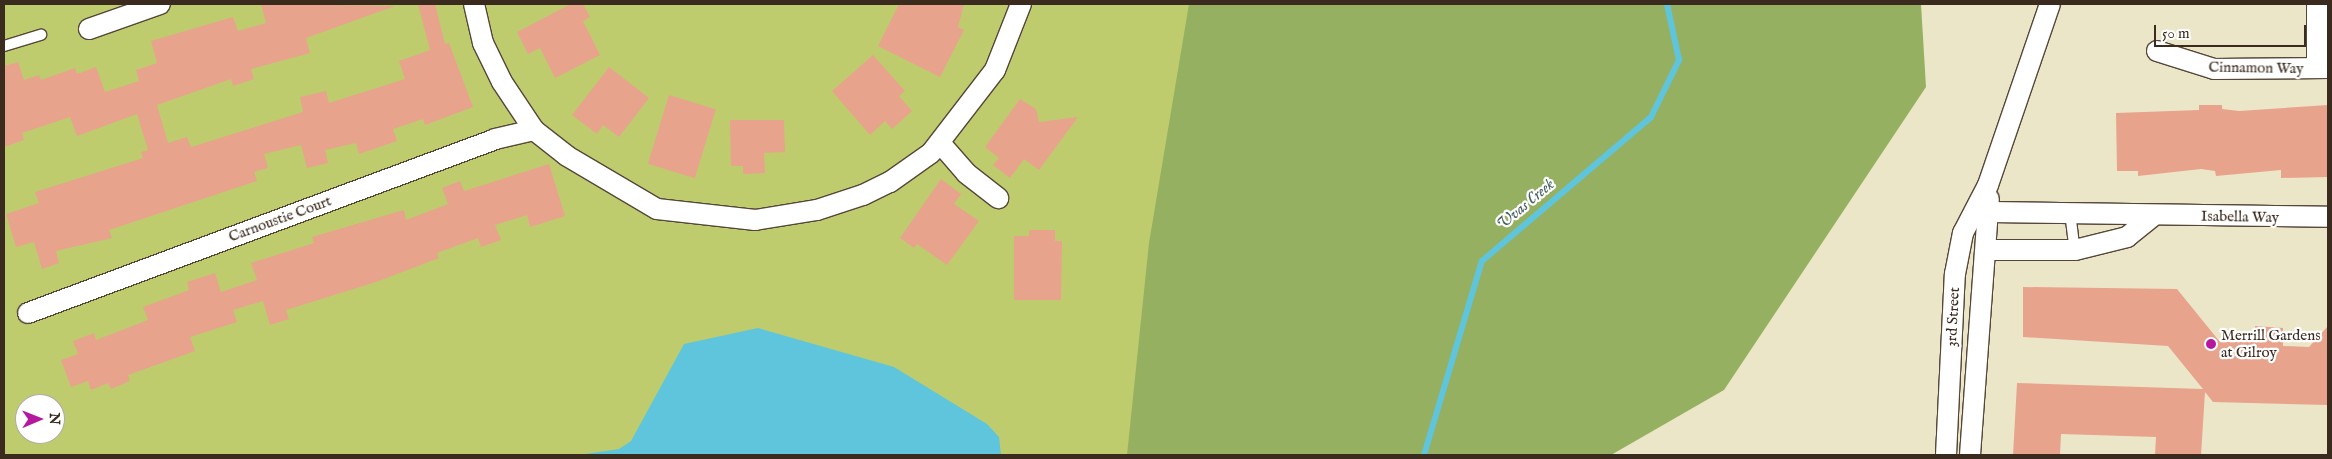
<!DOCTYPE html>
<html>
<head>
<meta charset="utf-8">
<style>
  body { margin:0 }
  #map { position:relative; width:2332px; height:459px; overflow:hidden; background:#ece6c8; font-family:"IM FELL English",serif }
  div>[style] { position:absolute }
  .green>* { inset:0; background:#becc6e }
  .forest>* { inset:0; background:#96b061 }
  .water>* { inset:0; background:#5fc5dd }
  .stream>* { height:6px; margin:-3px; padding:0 3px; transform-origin:3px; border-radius:3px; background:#5fc5dd }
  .building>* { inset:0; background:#e8a38c; transform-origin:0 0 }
  .roads { filter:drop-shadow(1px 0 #564638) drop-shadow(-1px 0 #564638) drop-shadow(0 1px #564638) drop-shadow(0 -1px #564638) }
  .lane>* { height:10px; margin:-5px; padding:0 5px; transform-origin:5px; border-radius:5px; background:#fff }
  .street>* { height:20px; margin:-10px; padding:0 10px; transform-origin:10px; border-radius:10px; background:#fff }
  .dots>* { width:14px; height:14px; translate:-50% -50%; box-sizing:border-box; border:2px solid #fff; border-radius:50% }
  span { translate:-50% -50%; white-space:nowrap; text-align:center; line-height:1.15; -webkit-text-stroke:4.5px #fff; paint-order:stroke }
  .street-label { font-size:15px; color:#3b2a1e }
  .poi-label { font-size:15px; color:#3b2a1e }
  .left { translate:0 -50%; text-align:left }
  .water-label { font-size:16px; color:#486061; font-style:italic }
  .frame { position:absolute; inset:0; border:5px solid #3b2a1e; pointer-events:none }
  .north { position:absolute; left:15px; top:394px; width:50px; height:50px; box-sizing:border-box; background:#fff; border:1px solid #b1aaa5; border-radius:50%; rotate:89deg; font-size:14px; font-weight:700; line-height:20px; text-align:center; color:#3b2a1e }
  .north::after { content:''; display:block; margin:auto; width:18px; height:22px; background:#b5179e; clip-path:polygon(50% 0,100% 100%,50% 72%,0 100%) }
  .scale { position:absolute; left:2154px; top:25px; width:152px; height:22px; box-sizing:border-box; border:2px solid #3b2a1e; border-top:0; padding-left:6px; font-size:15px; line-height:18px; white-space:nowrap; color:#3b2a1e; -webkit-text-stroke:4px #fff; paint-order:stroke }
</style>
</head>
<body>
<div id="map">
  <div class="green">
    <div style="clip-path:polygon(evenodd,4px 4px,1400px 4px,1406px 455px,4px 455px,4px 4px,25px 404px,55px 404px,55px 434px,25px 434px,25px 404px)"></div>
  </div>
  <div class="forest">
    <div style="clip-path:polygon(1189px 4px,1921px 4px,1926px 87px,1724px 390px,1611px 455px,1127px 455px,1149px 243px)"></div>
  </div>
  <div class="water">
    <div style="clip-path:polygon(758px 328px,894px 367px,987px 424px,999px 437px,1001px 455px,578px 455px,619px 449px,631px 441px,684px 344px)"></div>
  </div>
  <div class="stream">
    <div style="left:1424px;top:455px;width:202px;rotate:-73.4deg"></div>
    <div style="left:1482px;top:261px;width:222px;rotate:-40.4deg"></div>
    <div style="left:1651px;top:117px;width:64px;rotate:-63.8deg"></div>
    <div style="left:1679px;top:60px;width:57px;rotate:-102.1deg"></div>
  </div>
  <div class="building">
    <div style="clip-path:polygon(261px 4px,395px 6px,306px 38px,310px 53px,251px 69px,254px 79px,233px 86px,231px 79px,157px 105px,168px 143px,187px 137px,191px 147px,303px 112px,300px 97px,326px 91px,329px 103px,405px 79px,399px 61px,430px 50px,418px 4px,435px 4px,445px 44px,449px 43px,473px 107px,425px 125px,423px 119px,393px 129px,397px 141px,359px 154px,356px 143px,325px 150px,328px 163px,307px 168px,301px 145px,264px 154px,268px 168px,254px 172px,257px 181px,109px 230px,112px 238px,56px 251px,59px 263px,42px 269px,34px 242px,16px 247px,6px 214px,39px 203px,35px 192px,143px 158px,141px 152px,148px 150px,137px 114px,77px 136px,70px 117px,22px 133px,24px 140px,4px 147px,4px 66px,18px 62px,24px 80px,39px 75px,41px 80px,75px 68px,77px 74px,96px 67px,105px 92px,139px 81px,136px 70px,157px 63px,151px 41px,233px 17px,238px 31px,266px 23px)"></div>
    <div style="clip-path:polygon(571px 4px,583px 4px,590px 17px,583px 21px,600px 55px,555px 78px,540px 48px,528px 54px,517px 32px)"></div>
    <div style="clip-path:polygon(899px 4px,964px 4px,958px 27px,964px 30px,940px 77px,878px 46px)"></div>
    <div style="clip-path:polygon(873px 55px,905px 91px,899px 96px,912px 111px,892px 129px,885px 121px,870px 135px,832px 91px)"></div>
    <div style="clip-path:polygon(609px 67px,649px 98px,619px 137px,603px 125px,597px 134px,572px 115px)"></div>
    <div style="left:669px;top:95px;width:49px;height:72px;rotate:17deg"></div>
    <div style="clip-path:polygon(1020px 99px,1036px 109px,1039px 122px,1078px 117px,1039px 170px,1024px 159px,1010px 178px,993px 165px,999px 158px,985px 147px)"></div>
    <div style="clip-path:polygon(2199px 105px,2222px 105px,2222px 109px,2239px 111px,2328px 105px,2328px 177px,2281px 178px,2281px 170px,2216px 176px,2215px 171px,2201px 169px,2138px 176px,2138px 171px,2117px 171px,2116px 113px,2199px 110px)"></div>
    <div style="clip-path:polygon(730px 120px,784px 120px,785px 152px,764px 153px,765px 173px,743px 174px,743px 166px,731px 166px)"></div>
    <div style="clip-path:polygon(549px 164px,565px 216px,530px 227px,527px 215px,495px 225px,501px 240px,481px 247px,478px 238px,437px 253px,439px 258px,376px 282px,286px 310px,289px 319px,270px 325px,263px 301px,233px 310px,237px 322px,190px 337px,195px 351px,128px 375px,130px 381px,111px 389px,108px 383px,91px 390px,88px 381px,71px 387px,61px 360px,78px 354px,73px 341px,94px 333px,96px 340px,148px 320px,143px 307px,189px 290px,187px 282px,215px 273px,221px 292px,257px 280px,251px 263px,314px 243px,312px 237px,404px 210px,406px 220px,448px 204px,442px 188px,460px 181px,464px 191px)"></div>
    <div style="clip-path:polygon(941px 179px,961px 194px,954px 204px,979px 221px,947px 265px,917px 244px,914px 248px,900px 238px)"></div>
    <div style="clip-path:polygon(1029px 230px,1055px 230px,1055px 241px,1062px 241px,1061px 300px,1014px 300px,1014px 236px,1029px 236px)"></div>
    <div style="clip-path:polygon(2023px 287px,2177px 289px,2220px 342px,2254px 342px,2255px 326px,2283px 328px,2283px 346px,2309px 347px,2328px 326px,2328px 405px,2213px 402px,2205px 392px,2201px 455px,2155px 455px,2156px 437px,2061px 434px,2060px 455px,2013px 455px,2017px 383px,2203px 389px,2168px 346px,2023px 337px)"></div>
  </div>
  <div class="roads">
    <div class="lane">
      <div style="left:4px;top:46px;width:39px;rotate:-17deg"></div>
      <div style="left:2070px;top:212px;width:38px;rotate:83deg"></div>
    </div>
    <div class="street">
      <div style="left:474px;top:4px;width:40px;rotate:77deg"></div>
      <div style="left:483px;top:43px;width:43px;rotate:64deg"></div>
      <div style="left:502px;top:82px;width:58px;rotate:56.3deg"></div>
      <div style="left:534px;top:130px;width:42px;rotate:38.2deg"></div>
      <div style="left:567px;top:156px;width:104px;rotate:30.5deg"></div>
      <div style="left:657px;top:209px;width:99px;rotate:6.4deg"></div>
      <div style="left:755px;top:220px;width:63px;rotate:-9.2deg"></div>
      <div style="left:817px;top:210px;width:48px;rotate:-18.1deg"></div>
      <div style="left:863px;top:195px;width:30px;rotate:-26deg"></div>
      <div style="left:890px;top:182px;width:50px;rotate:-35.3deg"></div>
      <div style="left:931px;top:153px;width:105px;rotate:-52.4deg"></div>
      <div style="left:995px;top:70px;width:71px;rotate:-68.5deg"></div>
      <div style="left:2317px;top:4px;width:64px;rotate:90deg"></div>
      <div style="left:89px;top:29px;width:75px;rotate:-19.4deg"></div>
      <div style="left:2157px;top:51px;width:60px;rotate:17.5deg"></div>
      <div style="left:2214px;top:69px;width:114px;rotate:-0.5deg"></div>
      <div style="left:941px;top:144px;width:38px;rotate:49deg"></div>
      <div style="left:966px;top:173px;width:41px;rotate:38deg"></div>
      <div style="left:1990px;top:212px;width:338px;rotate:0.8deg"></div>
      <div style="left:1987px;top:250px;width:88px"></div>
      <div style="left:2075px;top:250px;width:54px;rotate:-14deg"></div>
      <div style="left:2127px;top:237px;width:32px;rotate:-39deg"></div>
      <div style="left:28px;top:313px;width:498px;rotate:-20.4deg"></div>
      <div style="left:495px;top:139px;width:40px;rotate:-13deg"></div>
      <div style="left:1946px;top:455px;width:181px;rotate:-87.2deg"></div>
      <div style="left:1955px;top:274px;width:42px;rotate:-79deg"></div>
      <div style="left:1963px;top:233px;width:54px;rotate:-62.5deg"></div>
      <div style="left:1988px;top:185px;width:191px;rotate:-71.1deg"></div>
      <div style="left:1970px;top:455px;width:257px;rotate:-85.8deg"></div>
    </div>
  </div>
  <div class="dots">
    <div style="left:2211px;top:344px;background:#b5179e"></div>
  </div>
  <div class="street-label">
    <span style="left:2256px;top:68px;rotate:1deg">Cinnamon Way</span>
    <span style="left:2240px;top:217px;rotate:1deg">Isabella Way</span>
    <span style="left:280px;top:219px;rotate:-20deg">Carnoustie Court</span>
    <span style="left:1953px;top:317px;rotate:-87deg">3rd Street</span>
  </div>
  <div class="poi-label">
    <span class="left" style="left:2221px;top:344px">Merrill Gardens<br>at Gilroy</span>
  </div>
  <div class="water-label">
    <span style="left:1526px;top:205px;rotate:-40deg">Uvas Creek</span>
  </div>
  <div class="frame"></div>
  <div class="north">N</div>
  <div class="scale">50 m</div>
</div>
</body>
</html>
